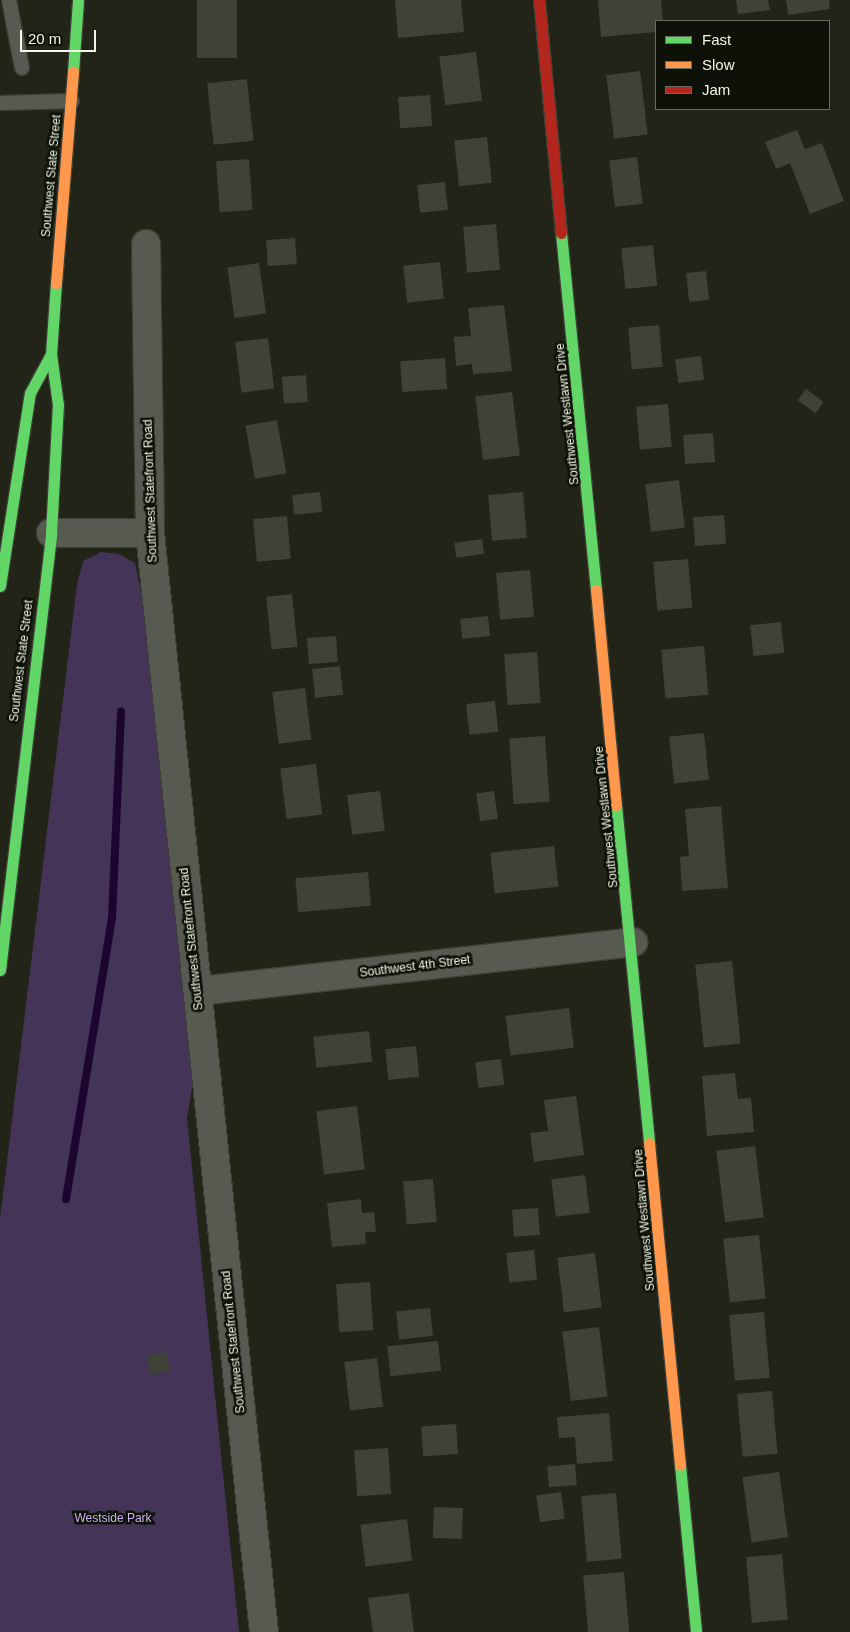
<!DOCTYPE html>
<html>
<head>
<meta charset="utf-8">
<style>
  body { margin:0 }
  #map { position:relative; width:850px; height:1632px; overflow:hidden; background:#212417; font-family:Arial,sans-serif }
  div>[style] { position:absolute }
  .green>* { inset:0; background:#443558 }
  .stream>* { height:8px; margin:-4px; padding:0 4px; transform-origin:4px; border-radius:4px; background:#1c0630 }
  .building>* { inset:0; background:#3f4237; transform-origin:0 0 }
  .roads { filter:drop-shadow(1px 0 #3c3f35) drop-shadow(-1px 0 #3c3f35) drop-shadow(0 1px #3c3f35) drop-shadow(0 -1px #3c3f35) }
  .lane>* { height:14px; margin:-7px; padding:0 7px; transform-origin:7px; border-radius:7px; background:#575a51 }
  .street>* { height:28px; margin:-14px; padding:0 14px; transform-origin:14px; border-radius:14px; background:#575a51 }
  .fast>* { height:11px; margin:-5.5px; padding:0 5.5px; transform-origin:5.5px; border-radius:5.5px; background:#63d668 }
  .slow>* { height:11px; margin:-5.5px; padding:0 5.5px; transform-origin:5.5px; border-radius:5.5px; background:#ff974d }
  .jam>* { height:11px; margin:-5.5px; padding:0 5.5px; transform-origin:5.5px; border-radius:5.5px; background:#b3261e }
  span { translate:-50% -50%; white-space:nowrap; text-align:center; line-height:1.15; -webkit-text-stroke:5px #0e1107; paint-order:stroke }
  .street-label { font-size:12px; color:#f2f7e7 }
  .park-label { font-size:12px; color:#cbb2f3 }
  .legend { position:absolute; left:655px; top:20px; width:175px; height:90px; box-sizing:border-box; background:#0e1107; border:1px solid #696d61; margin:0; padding:6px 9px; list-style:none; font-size:15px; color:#f2f7e7 }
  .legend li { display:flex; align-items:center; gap:10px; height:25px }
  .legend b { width:25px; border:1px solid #696d61 }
  .scale { position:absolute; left:20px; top:30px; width:76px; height:22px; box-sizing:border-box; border:2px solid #f2f7e7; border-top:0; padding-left:6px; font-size:15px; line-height:18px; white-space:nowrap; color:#f2f7e7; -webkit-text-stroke:4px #0e1107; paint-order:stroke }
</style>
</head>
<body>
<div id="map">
  <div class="green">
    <div style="clip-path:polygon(101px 552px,119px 554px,135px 563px,144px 607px,193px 1082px,187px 1118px,239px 1632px,0 1632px,0 1219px,77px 584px,83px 561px)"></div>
  </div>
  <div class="stream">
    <div style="left:66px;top:1199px;width:284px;rotate:-80.7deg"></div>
    <div style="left:112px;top:919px;width:208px;rotate:-87.5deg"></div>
  </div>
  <div class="building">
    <div style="left:197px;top:0;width:40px;height:58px"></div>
    <div style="clip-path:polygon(395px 0,461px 0,464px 32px,398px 38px)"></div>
    <div style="clip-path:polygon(598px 0,661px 0,663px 21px,656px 21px,656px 32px,601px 37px)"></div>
    <div style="clip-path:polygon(736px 0,768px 0,770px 10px,738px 14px)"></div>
    <div style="clip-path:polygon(786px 0,829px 0,830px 9px,788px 15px)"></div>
    <div style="left:476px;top:52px;width:49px;height:37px;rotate:83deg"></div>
    <div style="left:640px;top:71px;width:64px;height:34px;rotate:83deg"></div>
    <div style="left:247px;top:79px;width:62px;height:40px;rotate:84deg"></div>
    <div style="left:430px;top:95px;width:31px;height:32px;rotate:86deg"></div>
    <div style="clip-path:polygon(797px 130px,805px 149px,822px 143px,844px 201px,810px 214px,790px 163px,776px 169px,765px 142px)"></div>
    <div style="left:487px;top:137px;width:46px;height:33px;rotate:84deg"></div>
    <div style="left:637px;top:157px;width:47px;height:28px;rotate:83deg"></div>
    <div style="left:249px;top:159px;width:51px;height:33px;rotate:86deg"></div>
    <div style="left:445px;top:182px;width:28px;height:28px;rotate:84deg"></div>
    <div style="left:496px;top:224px;width:46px;height:33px;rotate:85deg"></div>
    <div style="left:295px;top:238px;width:26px;height:29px;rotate:86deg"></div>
    <div style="left:653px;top:245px;width:41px;height:32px;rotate:84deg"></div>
    <div style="left:440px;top:262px;width:37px;height:37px;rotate:84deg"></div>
    <div style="left:259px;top:263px;width:51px;height:32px;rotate:82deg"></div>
    <div style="left:706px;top:271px;width:29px;height:20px;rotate:84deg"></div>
    <div style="clip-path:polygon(504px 305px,512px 371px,473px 374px,472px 364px,456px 366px,454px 337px,471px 336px,468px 308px)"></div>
    <div style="left:659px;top:325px;width:42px;height:31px;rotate:85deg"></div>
    <div style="left:268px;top:338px;width:51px;height:33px;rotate:83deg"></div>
    <div style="left:701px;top:356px;width:24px;height:26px;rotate:83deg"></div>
    <div style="left:445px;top:358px;width:31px;height:45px;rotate:86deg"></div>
    <div style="left:306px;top:375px;width:27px;height:24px;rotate:86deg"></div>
    <div style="left:806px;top:389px;width:22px;height:14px;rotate:36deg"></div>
    <div style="left:512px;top:392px;width:64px;height:37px;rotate:83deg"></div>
    <div style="left:668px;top:404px;width:43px;height:32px;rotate:85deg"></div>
    <div style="left:277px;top:420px;width:54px;height:32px;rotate:80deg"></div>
    <div style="left:713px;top:433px;width:29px;height:30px;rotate:86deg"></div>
    <div style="left:679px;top:480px;width:48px;height:34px;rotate:83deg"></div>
    <div style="left:320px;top:492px;width:20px;height:28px;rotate:84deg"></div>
    <div style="left:523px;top:492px;width:46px;height:35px;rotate:85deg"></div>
    <div style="left:724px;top:515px;width:29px;height:31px;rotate:86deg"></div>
    <div style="left:287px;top:516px;width:43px;height:34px;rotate:85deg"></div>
    <div style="left:482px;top:539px;width:15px;height:28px;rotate:82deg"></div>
    <div style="left:688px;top:559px;width:49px;height:35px;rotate:85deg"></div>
    <div style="left:530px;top:570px;width:47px;height:34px;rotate:85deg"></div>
    <div style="left:292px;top:594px;width:53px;height:26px;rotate:84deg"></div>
    <div style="left:488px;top:616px;width:20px;height:28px;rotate:84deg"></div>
    <div style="left:781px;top:622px;width:31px;height:31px;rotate:84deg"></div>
    <div style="left:336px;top:636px;width:26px;height:29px;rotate:86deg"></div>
    <div style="left:704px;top:646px;width:49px;height:43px;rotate:85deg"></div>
    <div style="left:537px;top:652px;width:51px;height:33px;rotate:86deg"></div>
    <div style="left:340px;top:666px;width:29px;height:28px;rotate:84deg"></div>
    <div style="left:305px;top:688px;width:52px;height:33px;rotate:83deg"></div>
    <div style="left:495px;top:701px;width:31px;height:29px;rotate:84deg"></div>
    <div style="left:704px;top:733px;width:47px;height:35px;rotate:84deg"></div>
    <div style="left:545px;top:736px;width:66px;height:36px;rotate:86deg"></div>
    <div style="left:316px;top:764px;width:51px;height:36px;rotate:83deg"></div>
    <div style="left:380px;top:791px;width:40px;height:33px;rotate:83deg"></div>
    <div style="left:494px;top:791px;width:28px;height:18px;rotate:82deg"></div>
    <div style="clip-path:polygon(721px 806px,728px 888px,682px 891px,680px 857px,689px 856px,685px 809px)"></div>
    <div style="left:554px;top:846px;width:41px;height:64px;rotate:84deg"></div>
    <div style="left:368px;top:872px;width:34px;height:73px;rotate:85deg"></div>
    <div style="left:732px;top:961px;width:83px;height:37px;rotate:84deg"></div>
    <div style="left:569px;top:1008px;width:40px;height:64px;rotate:83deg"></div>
    <div style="left:369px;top:1031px;width:31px;height:56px;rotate:84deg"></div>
    <div style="left:416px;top:1046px;width:31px;height:31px;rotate:84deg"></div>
    <div style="left:501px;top:1059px;width:26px;height:26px;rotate:83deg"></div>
    <div style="clip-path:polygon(735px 1073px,738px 1099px,751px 1098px,754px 1132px,707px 1136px,702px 1076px)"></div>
    <div style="clip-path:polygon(576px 1096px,584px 1155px,534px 1162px,530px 1133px,548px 1131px,544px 1100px)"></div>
    <div style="left:357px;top:1106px;width:64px;height:41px;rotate:83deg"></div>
    <div style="left:755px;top:1146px;width:72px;height:39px;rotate:83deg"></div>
    <div style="left:585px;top:1175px;width:38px;height:34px;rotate:83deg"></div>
    <div style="left:433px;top:1179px;width:43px;height:30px;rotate:85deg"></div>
    <div style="clip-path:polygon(361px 1199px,362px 1213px,374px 1212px,376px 1232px,365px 1232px,366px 1244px,332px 1247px,327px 1203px)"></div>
    <div style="left:538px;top:1208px;width:27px;height:26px;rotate:86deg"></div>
    <div style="left:759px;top:1235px;width:64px;height:36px;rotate:84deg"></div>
    <div style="left:534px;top:1250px;width:30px;height:28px;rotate:84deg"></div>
    <div style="left:595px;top:1253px;width:55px;height:38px;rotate:83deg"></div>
    <div style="left:370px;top:1282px;width:48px;height:34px;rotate:86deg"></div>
    <div style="left:430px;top:1308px;width:28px;height:34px;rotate:84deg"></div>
    <div style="left:764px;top:1312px;width:66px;height:35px;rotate:85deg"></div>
    <div style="left:599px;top:1327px;width:70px;height:37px;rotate:83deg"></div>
    <div style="left:438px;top:1341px;width:30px;height:51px;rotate:84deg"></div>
    <div style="left:167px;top:1352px;width:19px;height:20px;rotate:81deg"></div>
    <div style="left:377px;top:1358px;width:49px;height:33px;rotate:83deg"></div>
    <div style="left:772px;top:1391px;width:63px;height:35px;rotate:85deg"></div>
    <div style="clip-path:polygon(609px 1413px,613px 1461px,577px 1464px,575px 1437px,559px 1438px,557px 1417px)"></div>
    <div style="left:456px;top:1424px;width:30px;height:35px;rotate:86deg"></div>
    <div style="left:388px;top:1448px;width:46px;height:34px;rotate:86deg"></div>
    <div style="left:575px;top:1464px;width:21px;height:28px;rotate:85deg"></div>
    <div style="left:779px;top:1472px;width:66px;height:37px;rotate:82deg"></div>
    <div style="left:561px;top:1492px;width:27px;height:25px;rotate:82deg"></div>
    <div style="left:616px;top:1493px;width:66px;height:35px;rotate:85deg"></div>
    <div style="left:434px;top:1507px;width:29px;height:31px;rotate:2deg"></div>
    <div style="left:407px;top:1519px;width:42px;height:47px;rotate:83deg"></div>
    <div style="left:782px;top:1554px;width:66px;height:36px;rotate:85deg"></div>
    <div style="left:624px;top:1572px;width:60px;height:41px;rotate:85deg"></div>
    <div style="clip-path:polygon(409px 1593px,414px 1632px,373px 1632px,368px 1598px)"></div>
  </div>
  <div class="roads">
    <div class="lane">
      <div style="left:9px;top:0;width:69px;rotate:79.2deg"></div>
      <div style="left:0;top:103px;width:72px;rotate:-1.6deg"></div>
    </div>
    <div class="street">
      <div style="left:146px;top:244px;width:289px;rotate:89.2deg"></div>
      <div style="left:150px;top:533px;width:1105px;rotate:84.08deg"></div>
      <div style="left:51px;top:533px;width:99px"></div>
      <div style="left:198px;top:991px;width:438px;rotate:-6.4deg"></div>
    </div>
    <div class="fast">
      <div style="left:73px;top:72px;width:72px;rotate:-86deg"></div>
      <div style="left:561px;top:233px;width:359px;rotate:84.4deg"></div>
      <div style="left:0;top:586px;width:195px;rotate:-81.2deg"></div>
      <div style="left:30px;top:393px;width:44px;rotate:-61.7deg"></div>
      <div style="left:616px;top:805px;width:340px;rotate:84.4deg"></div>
      <div style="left:0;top:970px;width:440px;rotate:-83.3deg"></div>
      <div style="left:51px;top:533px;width:128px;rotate:-86.9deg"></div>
      <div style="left:58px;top:405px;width:51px;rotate:-97.8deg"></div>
      <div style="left:51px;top:354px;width:71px;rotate:-86deg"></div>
      <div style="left:680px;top:1465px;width:168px;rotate:84.5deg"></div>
    </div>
    <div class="slow">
      <div style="left:56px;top:283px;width:212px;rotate:-85.4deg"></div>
      <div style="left:596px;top:590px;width:216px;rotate:84.7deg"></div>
      <div style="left:649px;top:1143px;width:323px;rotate:84.5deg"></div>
    </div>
    <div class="jam">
      <div style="left:539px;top:0;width:234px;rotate:84.6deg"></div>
    </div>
  </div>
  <div class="street-label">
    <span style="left:52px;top:176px;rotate:-85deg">Southwest State Street</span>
    <span style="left:568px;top:414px;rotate:-96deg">Southwest Westlawn Drive</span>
    <span style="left:151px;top:491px;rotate:-92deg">Southwest Statefront Road</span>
    <span style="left:22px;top:661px;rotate:-83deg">Southwest State Street</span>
    <span style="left:607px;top:817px;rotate:-96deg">Southwest Westlawn Drive</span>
    <span style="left:192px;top:939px;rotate:-96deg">Southwest Statefront Road</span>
    <span style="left:415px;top:967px;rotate:-7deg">Southwest 4th Street</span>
    <span style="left:645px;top:1220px;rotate:-95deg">Southwest Westlawn Drive</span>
    <span style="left:234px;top:1342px;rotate:-96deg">Southwest Statefront Road</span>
  </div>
  <div class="park-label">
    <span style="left:113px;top:1519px">Westside Park</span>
  </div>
  <ul class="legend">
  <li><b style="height:6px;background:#63d668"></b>Fast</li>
  <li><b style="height:6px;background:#ff974d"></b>Slow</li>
  <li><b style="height:6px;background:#b3261e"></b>Jam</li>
  </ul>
  <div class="scale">20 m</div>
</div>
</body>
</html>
